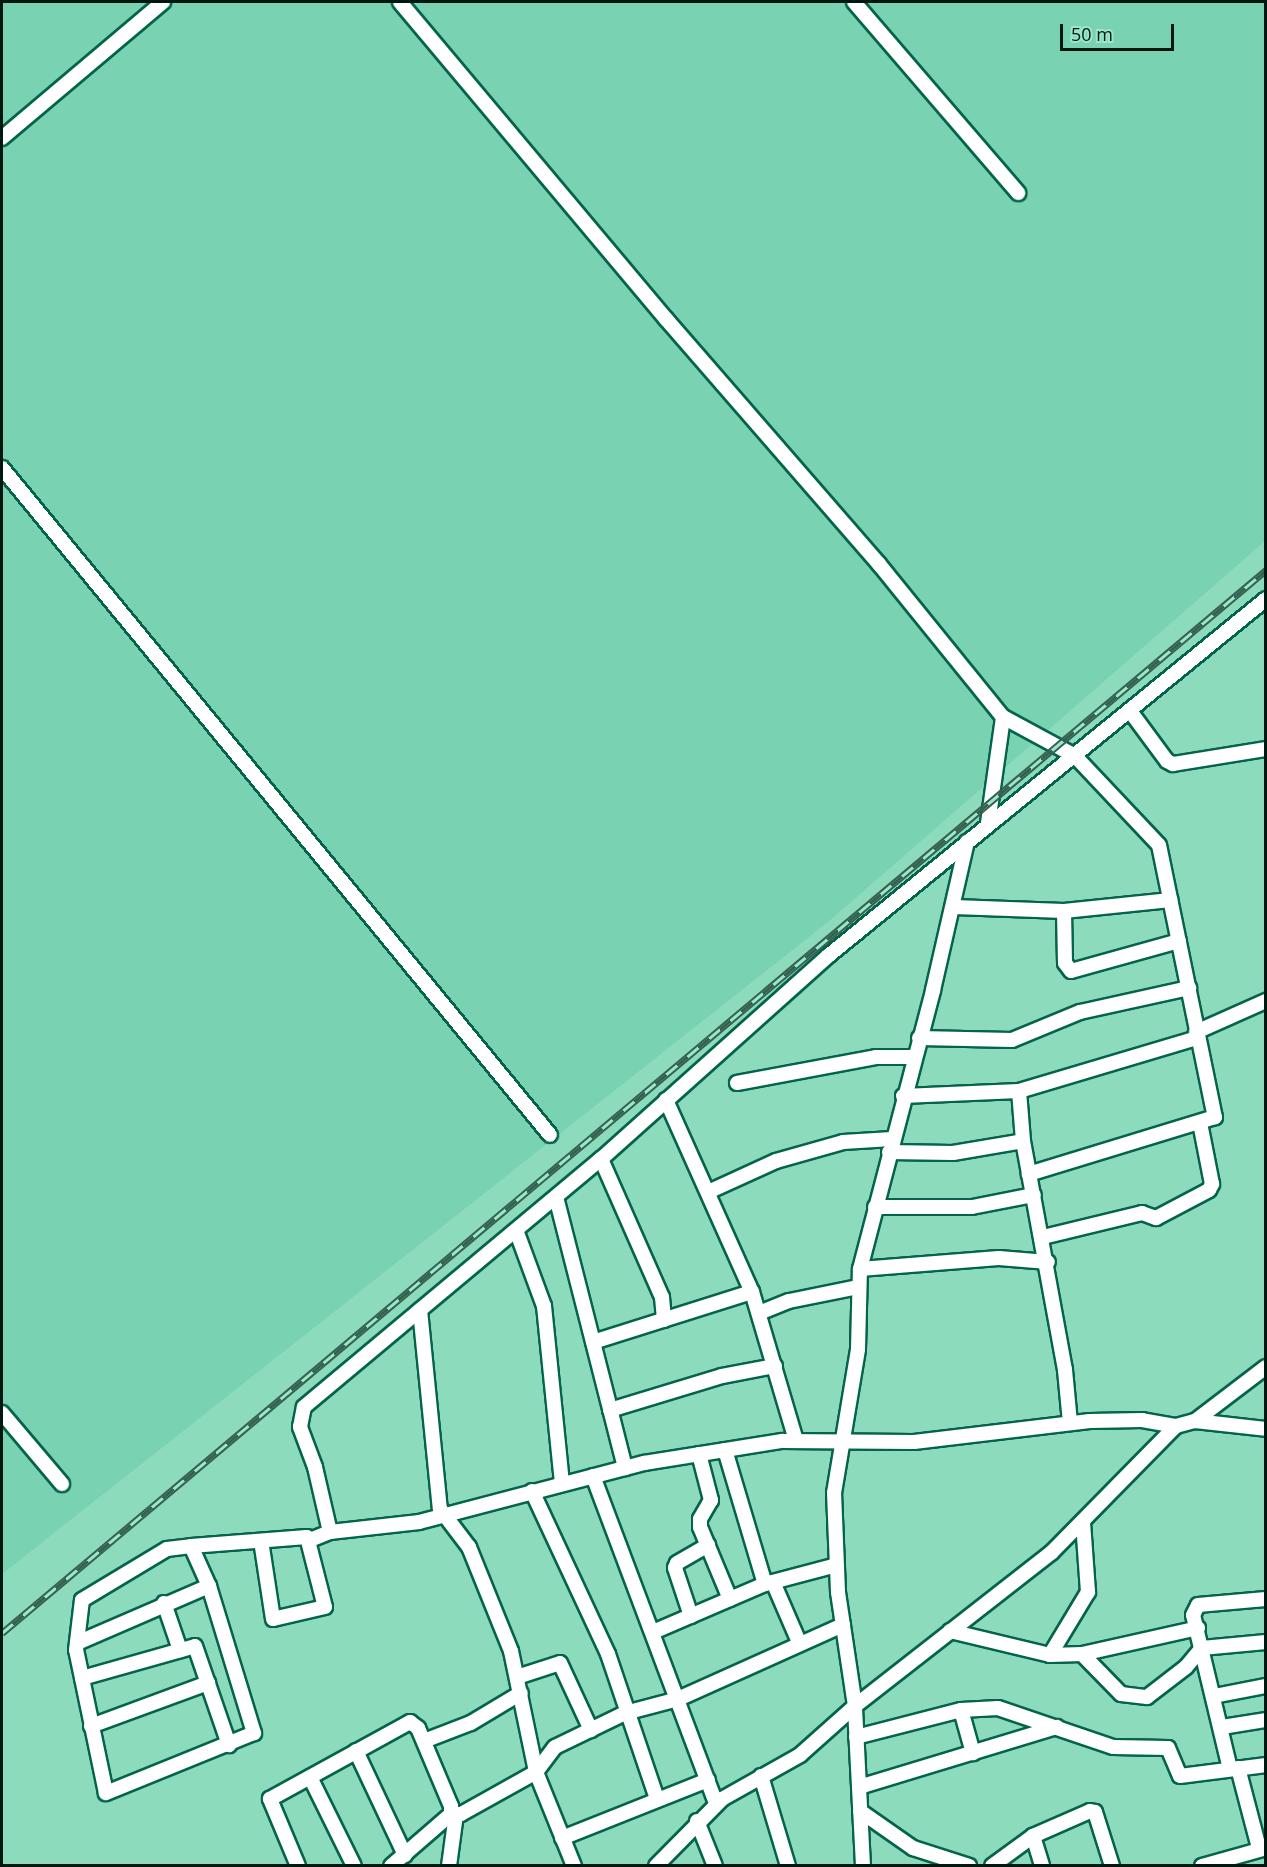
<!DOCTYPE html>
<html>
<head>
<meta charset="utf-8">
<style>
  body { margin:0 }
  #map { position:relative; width:1267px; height:1867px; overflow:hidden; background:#8cdbbd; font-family:"Open Sans",sans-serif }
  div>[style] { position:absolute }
  .built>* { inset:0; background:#79d2b1 }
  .roads { filter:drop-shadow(2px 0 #04644b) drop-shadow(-2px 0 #04644b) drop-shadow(0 2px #04644b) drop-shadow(0 -2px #04644b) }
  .street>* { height:14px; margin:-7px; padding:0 7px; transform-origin:7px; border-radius:7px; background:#fff }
  .rail>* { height:7px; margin-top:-3.5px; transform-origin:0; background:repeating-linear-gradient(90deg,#99e8ca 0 14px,#356150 0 28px); box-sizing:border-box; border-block:2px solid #356150 }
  span { translate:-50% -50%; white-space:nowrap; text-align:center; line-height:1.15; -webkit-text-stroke:4.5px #99e8ca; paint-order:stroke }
  .frame { position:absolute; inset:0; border:3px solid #011810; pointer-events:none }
  .scale { position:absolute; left:1060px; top:24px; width:114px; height:27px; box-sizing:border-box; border:3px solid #011810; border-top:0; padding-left:8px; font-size:18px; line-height:21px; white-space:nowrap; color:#011810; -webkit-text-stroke:4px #99e8ca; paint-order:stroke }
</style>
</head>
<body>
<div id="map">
  <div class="built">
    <div style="clip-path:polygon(2px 2px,1265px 2px,1265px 541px,828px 922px,2px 1574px)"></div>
  </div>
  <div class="roads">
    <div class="street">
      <div style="left:400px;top:2px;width:414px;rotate:50deg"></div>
      <div style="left:666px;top:319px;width:325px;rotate:49deg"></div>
      <div style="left:879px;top:564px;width:197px;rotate:51deg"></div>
      <div style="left:1003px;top:717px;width:82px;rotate:28.4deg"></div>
      <div style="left:1075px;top:756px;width:122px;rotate:46.7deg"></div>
      <div style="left:1159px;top:845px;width:278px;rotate:78.4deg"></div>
      <div style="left:1215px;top:1117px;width:195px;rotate:163deg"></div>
      <div style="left:854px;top:2px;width:252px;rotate:49.3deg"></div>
      <div style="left:2px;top:138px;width:211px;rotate:-40.2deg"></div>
      <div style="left:2px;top:468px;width:863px;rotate:50.59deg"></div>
      <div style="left:1130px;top:711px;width:62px;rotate:53.5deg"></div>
      <div style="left:1167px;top:761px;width:7px;rotate:27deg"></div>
      <div style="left:1173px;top:764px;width:94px;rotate:-9.2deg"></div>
      <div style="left:988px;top:823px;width:107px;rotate:-81.9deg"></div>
      <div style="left:954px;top:907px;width:110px;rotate:2.1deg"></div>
      <div style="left:1064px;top:911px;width:107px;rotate:-5.9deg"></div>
      <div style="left:1064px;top:911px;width:52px;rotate:88.9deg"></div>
      <div style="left:1065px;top:963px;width:10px;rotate:53deg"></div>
      <div style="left:1071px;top:971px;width:112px;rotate:-15.5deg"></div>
      <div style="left:1196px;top:1032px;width:77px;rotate:-23.9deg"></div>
      <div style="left:919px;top:1038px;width:93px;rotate:1.2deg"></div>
      <div style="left:1012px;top:1040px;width:74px;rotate:-22.4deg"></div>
      <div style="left:1080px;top:1012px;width:112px;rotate:-12.4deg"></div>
      <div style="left:737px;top:1083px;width:141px;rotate:-10.6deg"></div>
      <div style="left:876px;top:1057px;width:38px"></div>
      <div style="left:1019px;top:1091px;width:50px;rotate:85.4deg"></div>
      <div style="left:1023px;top:1141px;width:233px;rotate:79.6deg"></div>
      <div style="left:1065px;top:1370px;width:53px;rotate:84.6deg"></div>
      <div style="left:903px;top:1096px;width:116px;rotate:-2.5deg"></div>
      <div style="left:1019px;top:1091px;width:186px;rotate:-16.6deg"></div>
      <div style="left:666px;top:1100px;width:210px;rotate:65.9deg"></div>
      <div style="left:752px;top:1292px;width:155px;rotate:73.5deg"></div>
      <div style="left:889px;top:1152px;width:64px;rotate:0.9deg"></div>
      <div style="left:953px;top:1153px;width:71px;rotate:-9.7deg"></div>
      <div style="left:601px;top:1159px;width:151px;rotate:66.2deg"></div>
      <div style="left:662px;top:1297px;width:23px;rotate:85deg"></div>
      <div style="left:708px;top:1192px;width:75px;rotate:-24.5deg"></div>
      <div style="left:776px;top:1161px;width:70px;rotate:-15.8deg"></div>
      <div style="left:843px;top:1142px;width:49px;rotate:-3.5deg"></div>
      <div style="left:556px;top:1197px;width:280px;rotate:75.7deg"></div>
      <div style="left:875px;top:1207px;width:97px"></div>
      <div style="left:972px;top:1207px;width:63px;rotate:-11deg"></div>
      <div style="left:516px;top:1230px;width:81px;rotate:69.8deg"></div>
      <div style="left:544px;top:1306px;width:178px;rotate:84.2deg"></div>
      <div style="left:1043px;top:1237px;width:102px;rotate:-13.6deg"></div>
      <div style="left:1142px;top:1213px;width:15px;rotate:20deg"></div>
      <div style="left:1156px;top:1218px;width:60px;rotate:-27.8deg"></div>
      <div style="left:1209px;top:1190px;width:7px;rotate:-63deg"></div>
      <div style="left:1212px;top:1184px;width:62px;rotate:-101.1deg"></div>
      <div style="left:860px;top:1269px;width:139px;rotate:-4.5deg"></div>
      <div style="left:999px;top:1258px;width:49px;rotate:4.7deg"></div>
      <div style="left:420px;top:1310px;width:200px;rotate:84.3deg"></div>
      <div style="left:440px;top:1509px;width:48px;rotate:52.7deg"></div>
      <div style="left:469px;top:1547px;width:112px;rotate:68deg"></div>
      <div style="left:511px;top:1651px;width:124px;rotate:78.3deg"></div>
      <div style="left:536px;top:1772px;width:101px;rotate:68deg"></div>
      <div style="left:759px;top:1313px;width:32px;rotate:-22deg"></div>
      <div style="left:789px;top:1301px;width:70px;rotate:-11.5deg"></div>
      <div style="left:593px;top:1342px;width:167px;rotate:-17.5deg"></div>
      <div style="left:610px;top:1410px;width:117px;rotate:-16.9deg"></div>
      <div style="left:722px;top:1376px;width:54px;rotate:-10.7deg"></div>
      <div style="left:2px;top:1413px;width:93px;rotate:49.8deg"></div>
      <div style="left:1195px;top:1421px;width:89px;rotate:-37.3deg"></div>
      <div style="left:725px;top:1450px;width:140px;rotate:73.4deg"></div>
      <div style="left:699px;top:1454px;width:48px;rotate:75.4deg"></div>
      <div style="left:711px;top:1500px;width:22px;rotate:120deg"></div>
      <div style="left:700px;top:1519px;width:8px;rotate:90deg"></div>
      <div style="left:700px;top:1527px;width:78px;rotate:67.4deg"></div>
      <div style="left:593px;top:1476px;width:349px;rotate:69.4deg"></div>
      <div style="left:532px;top:1491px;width:180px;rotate:65deg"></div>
      <div style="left:608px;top:1654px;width:153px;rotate:71.3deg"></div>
      <div style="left:330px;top:1532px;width:67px;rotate:-103deg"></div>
      <div style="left:315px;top:1467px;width:43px;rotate:-110.6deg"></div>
      <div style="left:300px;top:1427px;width:20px;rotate:-79deg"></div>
      <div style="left:304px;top:1407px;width:387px;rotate:-39.9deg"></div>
      <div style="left:601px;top:1159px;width:305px;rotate:-41.8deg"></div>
      <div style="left:828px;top:956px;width:565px;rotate:-39.18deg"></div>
      <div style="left:310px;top:1540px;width:22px;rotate:-22deg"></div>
      <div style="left:330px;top:1532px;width:90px;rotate:-6.4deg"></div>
      <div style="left:419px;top:1522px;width:233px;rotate:-14.7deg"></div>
      <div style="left:644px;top:1463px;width:140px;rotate:-9.1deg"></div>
      <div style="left:782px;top:1441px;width:132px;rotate:0.4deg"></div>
      <div style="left:914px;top:1442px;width:177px;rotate:-6.8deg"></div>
      <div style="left:1090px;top:1421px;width:52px;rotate:-1.1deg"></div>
      <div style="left:1142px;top:1420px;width:35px;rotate:10deg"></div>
      <div style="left:191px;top:1546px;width:44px;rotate:65.8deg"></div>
      <div style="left:209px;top:1586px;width:154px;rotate:73deg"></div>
      <div style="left:254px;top:1733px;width:160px;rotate:157.9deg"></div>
      <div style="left:106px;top:1793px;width:146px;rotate:-101.8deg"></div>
      <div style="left:76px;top:1650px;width:50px;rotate:-83.2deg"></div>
      <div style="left:82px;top:1600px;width:99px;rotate:-31deg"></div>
      <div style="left:167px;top:1549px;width:24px;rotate:-7deg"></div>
      <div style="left:191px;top:1546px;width:116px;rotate:-4.4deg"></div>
      <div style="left:307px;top:1537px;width:72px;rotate:75.6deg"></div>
      <div style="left:325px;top:1607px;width:53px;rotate:167deg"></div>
      <div style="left:273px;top:1619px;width:79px;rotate:-98.7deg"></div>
      <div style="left:773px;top:1582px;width:65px;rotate:66.6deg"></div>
      <div style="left:164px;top:1603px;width:50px;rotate:71.2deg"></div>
      <div style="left:691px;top:1616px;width:51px;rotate:-108.4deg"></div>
      <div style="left:675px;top:1568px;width:5px;rotate:-68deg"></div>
      <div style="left:677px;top:1563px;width:36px;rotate:-30deg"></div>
      <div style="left:950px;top:1631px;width:103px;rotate:13.5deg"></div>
      <div style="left:1050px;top:1655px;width:32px;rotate:-2deg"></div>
      <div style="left:1082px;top:1654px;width:119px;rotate:-12.6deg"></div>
      <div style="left:653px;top:1632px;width:122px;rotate:-23.2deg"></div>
      <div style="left:765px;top:1584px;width:74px;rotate:-14.8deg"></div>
      <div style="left:77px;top:1643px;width:144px;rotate:-23.4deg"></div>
      <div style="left:1082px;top:1654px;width:56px;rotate:45.7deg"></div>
      <div style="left:1121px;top:1694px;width:26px;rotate:7deg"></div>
      <div style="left:1147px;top:1697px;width:49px;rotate:-37.6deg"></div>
      <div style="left:1186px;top:1667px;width:25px;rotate:-50deg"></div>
      <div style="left:1202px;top:1648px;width:64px;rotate:-5.4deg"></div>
      <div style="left:1050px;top:1655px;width:74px;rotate:-58.9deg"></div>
      <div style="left:1088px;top:1592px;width:70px;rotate:-94.1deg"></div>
      <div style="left:517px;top:1677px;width:45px;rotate:-18deg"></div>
      <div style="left:560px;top:1663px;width:74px;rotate:65.2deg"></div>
      <div style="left:82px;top:1678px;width:117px;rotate:-15.8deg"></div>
      <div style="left:195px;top:1646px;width:105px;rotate:71deg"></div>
      <div style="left:1214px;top:1696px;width:53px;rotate:-10.9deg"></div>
      <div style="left:961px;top:1710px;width:45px;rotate:74.4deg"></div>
      <div style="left:91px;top:1726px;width:125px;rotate:-20.2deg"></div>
      <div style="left:1222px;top:1727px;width:45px;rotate:-9deg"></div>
      <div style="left:856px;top:1737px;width:108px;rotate:-14.4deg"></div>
      <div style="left:961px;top:1710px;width:37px;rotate:-3deg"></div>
      <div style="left:998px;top:1708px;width:121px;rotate:18.7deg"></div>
      <div style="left:1113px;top:1747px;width:55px;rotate:1deg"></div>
      <div style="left:1168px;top:1748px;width:30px;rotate:67deg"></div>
      <div style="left:1180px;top:1776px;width:87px;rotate:-7.3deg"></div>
      <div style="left:424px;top:1741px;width:50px;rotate:-21deg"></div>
      <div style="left:471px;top:1723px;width:58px;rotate:-31deg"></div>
      <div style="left:356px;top:1751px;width:115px;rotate:64.8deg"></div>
      <div style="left:1238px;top:1768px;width:83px;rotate:75.3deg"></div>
      <div style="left:1230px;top:1769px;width:158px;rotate:-103.5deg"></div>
      <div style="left:1193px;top:1615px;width:11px;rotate:-63deg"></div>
      <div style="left:1198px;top:1605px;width:68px;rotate:-5deg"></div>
      <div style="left:761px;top:1776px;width:94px;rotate:73.3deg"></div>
      <div style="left:310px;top:1777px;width:99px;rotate:63.7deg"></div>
      <div style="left:859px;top:1787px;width:207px;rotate:-16.9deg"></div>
      <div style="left:860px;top:1811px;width:65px;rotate:34.9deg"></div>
      <div style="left:913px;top:1848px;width:59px;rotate:17.8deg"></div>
      <div style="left:451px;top:1814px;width:10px"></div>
      <div style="left:461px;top:1814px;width:86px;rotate:-29.2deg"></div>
      <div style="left:536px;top:1772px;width:31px;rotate:-53deg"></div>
      <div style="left:555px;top:1747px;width:78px;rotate:-25.9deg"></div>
      <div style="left:625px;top:1713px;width:55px;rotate:-14.8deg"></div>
      <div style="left:678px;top:1699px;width:181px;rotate:-24.2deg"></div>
      <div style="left:697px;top:1821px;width:48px;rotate:68.2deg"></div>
      <div style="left:1033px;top:1836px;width:31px;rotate:73deg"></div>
      <div style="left:562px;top:1838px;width:157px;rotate:-21.7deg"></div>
      <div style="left:298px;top:1866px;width:73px;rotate:-112.7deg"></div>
      <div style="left:270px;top:1799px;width:160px;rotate:-28.8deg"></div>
      <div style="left:410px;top:1722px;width:10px;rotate:37deg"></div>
      <div style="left:418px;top:1728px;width:85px;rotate:67.1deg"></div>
      <div style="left:451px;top:1806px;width:8px;rotate:90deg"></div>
      <div style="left:451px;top:1814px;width:79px;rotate:139.1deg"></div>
      <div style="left:449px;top:1866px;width:52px;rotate:-82.3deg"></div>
      <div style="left:656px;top:1866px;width:94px;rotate:-45.4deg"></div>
      <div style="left:722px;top:1799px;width:90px;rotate:-29.4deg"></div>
      <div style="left:800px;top:1755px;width:74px;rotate:-41.7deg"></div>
      <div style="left:855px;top:1706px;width:249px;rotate:-38deg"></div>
      <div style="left:1051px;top:1553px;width:178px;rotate:-45.5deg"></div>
      <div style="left:1176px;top:1426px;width:20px;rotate:-15deg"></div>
      <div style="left:1195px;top:1421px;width:71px;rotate:6.4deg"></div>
      <div style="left:863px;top:1866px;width:160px;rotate:-92.9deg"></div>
      <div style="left:855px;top:1706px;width:115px;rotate:-98.5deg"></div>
      <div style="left:838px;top:1592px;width:99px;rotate:-92.3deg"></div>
      <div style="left:834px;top:1493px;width:146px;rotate:-80.5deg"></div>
      <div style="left:858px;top:1349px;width:80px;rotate:-88.6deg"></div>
      <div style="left:860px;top:1269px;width:288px;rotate:-75.3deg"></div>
      <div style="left:933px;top:990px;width:152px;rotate:-77.1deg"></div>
      <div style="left:992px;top:1866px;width:51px;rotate:-36.2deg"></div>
      <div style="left:1033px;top:1836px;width:62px;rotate:-23.7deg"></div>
      <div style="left:1090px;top:1811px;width:5px;rotate:11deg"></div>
      <div style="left:1095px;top:1812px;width:57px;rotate:72.5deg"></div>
      <div style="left:1202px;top:1866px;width:66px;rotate:-15.7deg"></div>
    </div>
  </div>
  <div class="rail">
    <div style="left:2px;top:1633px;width:1652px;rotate:-40.06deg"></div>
  </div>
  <div class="frame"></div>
  <div class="scale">50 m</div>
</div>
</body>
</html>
